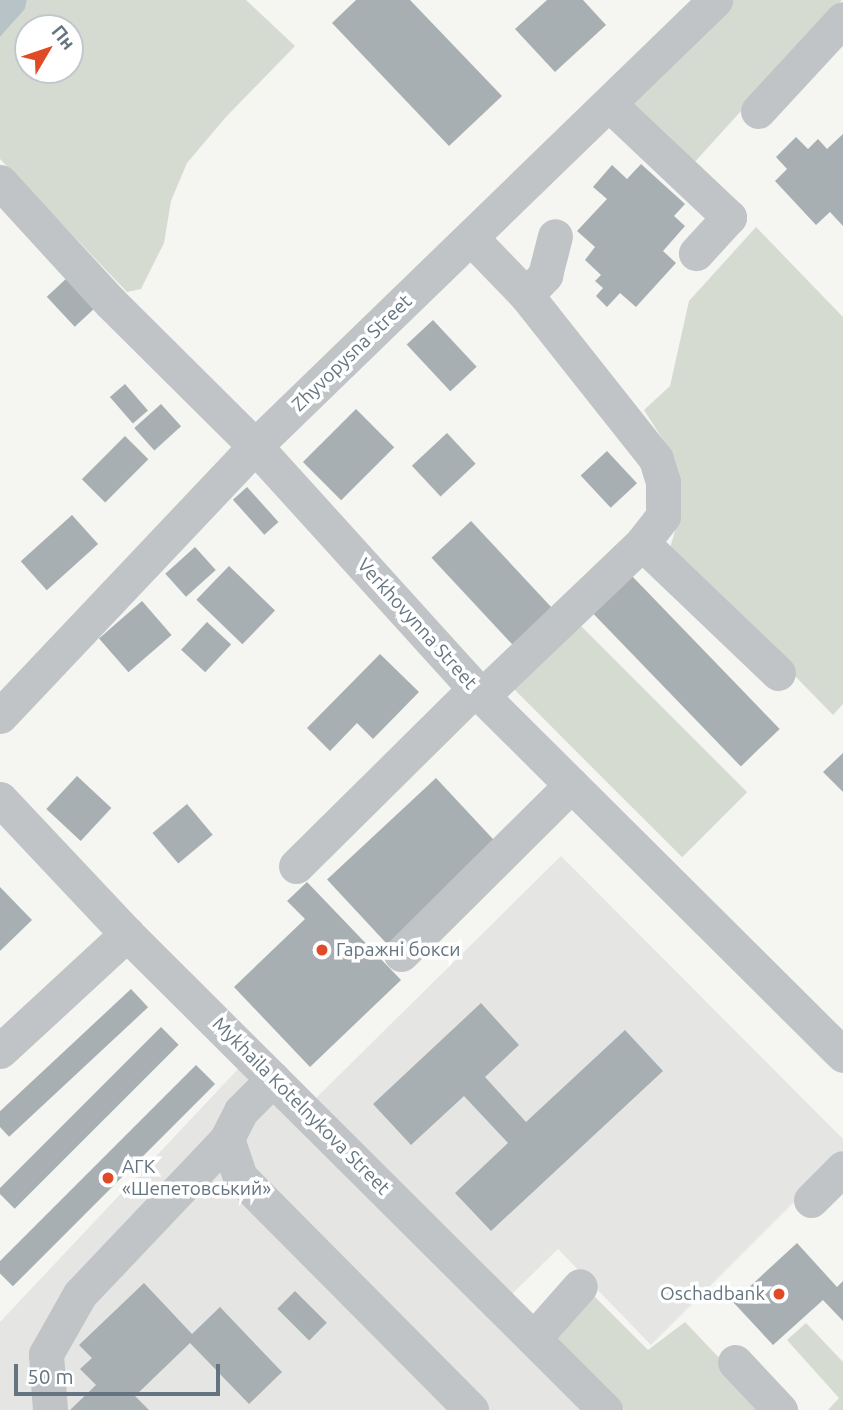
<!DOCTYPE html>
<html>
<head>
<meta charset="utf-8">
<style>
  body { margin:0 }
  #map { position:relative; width:843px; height:1410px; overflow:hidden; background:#f5f5f1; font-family:Ubuntu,sans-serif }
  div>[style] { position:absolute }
  .built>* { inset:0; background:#e5e6e4 }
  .green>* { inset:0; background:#d6dbd2; transform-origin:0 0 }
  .water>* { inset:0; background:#b7c3c7 }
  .building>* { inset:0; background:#a7afb3; transform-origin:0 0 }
  .minor>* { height:35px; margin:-17.5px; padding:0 17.5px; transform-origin:17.5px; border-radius:17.5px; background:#c0c4c7 }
  .dots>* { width:19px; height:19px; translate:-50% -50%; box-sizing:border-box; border:4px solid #fff; border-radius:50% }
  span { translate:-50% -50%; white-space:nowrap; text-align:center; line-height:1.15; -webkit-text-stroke:7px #fff; paint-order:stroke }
  .street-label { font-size:19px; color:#647581 }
  .poi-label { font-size:19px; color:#647581 }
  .left { translate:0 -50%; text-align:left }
  .right { translate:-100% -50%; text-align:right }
  .north { position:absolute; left:14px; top:14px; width:70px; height:70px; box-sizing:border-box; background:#fff; border:2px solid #c1c8cd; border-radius:50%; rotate:51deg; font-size:19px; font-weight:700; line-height:28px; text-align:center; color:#647581 }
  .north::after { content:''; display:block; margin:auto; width:24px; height:32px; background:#e04a26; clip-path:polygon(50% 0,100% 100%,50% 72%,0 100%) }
  .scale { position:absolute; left:14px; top:1364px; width:206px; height:32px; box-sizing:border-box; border:4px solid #647581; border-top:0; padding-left:9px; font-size:21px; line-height:24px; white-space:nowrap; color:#647581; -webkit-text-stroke:5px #fff; paint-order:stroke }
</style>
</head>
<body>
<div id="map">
  <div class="built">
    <div style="clip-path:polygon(561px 856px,843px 1139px,843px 1153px,651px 1345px,558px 1249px,512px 1294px,315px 1099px)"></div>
    <div style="clip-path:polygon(239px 1068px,589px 1410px,0 1410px,0 1322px)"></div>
  </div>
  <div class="green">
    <div style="clip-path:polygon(evenodd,27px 0,246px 0,295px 46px,225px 118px,187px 163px,171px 201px,164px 243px,141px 289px,127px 292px,0 159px,0 37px,25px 9px,27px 0,28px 28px,70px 28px,70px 70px,28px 70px,28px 28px)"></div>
    <div style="clip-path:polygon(731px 0,842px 0,692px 165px,628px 101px)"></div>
    <div style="clip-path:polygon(756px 227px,843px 317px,843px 704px,833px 715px,670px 548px,680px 514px,674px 457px,644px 410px,670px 386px,689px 301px)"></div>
    <div style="left:574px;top:619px;width:245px;height:92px;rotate:45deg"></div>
    <div style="clip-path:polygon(589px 1291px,648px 1350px,685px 1322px,763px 1404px,757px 1410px,625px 1410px,552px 1341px)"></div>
    <div style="clip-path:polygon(806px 1323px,843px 1362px,843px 1410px,828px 1410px,839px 1398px,787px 1340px)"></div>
  </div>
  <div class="water">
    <div style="clip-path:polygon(0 0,27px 0,25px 9px,0 37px)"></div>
  </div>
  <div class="building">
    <div style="clip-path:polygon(356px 0,410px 0,502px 96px,449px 146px,332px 23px)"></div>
    <div style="clip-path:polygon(547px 0,583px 0,606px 25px,555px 72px,515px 29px)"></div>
    <div style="clip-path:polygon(843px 134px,843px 226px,830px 212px,816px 225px,775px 181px,787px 169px,776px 157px,796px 137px,808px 149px,818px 139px,827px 149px)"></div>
    <div style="clip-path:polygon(641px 164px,685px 204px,674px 216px,685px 226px,663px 251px,676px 263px,636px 307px,620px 293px,607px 307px,596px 296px,603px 288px,595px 281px,601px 275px,585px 260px,595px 247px,577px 231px,607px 199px,593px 187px,612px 165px,627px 179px)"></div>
    <div style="left:68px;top:277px;width:41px;height:29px;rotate:47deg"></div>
    <div style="left:433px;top:320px;width:64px;height:36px;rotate:47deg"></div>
    <div style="left:125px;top:384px;width:35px;height:20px;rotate:49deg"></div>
    <div style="left:161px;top:404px;width:30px;height:36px;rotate:48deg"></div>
    <div style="left:356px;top:409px;width:54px;height:75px;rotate:45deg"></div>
    <div style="left:447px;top:433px;width:42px;height:48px;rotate:47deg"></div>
    <div style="left:125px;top:436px;width:33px;height:61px;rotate:45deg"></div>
    <div style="left:607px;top:451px;width:44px;height:36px;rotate:47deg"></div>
    <div style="left:247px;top:487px;width:47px;height:19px;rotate:48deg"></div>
    <div style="left:72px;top:515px;width:39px;height:69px;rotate:48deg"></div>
    <div style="left:471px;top:521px;width:125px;height:54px;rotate:47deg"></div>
    <div style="left:195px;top:547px;width:31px;height:40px;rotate:48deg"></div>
    <div style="left:229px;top:566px;width:64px;height:47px;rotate:44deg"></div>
    <div style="left:631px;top:575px;width:214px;height:54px;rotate:46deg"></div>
    <div style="left:142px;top:601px;width:45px;height:57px;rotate:49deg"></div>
    <div style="left:207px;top:622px;width:33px;height:38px;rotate:43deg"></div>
    <div style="clip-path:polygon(380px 654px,419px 692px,373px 739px,357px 723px,330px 751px,307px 728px)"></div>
    <div style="clip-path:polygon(843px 753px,843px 792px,823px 772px)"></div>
    <div style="left:77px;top:776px;width:47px;height:45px;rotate:43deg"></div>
    <div style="left:436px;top:778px;width:91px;height:149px;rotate:47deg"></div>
    <div style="left:187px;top:804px;width:40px;height:45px;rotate:50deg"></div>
    <div style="clip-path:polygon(307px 882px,401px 980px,310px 1067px,234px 987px,305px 919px,287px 901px)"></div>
    <div style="clip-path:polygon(0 887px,32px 920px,0 951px)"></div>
    <div style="left:131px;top:989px;width:25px;height:190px;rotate:47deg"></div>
    <div style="clip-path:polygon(481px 1003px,519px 1045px,485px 1077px,526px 1122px,625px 1030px,663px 1071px,491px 1231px,455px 1193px,508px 1143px,464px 1096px,411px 1145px,373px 1104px)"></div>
    <div style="left:161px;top:1027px;width:25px;height:232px;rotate:45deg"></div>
    <div style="left:196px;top:1065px;width:27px;height:286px;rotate:45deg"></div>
    <div style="clip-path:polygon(797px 1243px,837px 1287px,843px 1281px,843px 1321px,823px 1300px,773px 1345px,733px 1302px)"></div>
    <div style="clip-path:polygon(144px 1283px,192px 1334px,220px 1307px,282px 1372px,249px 1404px,190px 1343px,135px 1396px,149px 1410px,70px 1410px,96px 1385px,80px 1369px,92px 1358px,79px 1345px)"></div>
    <div style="left:295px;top:1291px;width:45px;height:25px;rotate:45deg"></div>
  </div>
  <div class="minor">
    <div style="left:609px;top:104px;width:165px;rotate:43.3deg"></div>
    <div style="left:729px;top:217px;width:49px;rotate:132.5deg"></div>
    <div style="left:758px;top:111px;width:125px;rotate:-47.3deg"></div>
    <div style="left:0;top:182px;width:163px;rotate:47.5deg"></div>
    <div style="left:110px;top:302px;width:204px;rotate:44.8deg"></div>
    <div style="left:255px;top:446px;width:338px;rotate:47.8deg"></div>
    <div style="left:482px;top:696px;width:509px;rotate:44.84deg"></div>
    <div style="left:472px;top:239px;width:78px;rotate:46deg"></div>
    <div style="left:526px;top:295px;width:28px;rotate:-46deg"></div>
    <div style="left:545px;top:275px;width:40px;rotate:-75.6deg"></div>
    <div style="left:642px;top:543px;width:188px;rotate:43.7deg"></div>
    <div style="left:482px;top:696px;width:221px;rotate:-43.7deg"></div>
    <div style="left:642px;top:543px;width:34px;rotate:-52deg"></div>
    <div style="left:663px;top:516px;width:34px;rotate:-90deg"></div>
    <div style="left:663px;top:482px;width:24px;rotate:-107deg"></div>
    <div style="left:656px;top:459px;width:209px;rotate:-128.4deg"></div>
    <div style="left:0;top:716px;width:371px;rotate:-46.6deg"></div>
    <div style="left:255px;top:446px;width:641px;rotate:-44.11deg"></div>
    <div style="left:0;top:799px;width:185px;rotate:46.7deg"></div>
    <div style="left:127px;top:934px;width:675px;rotate:44.88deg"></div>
    <div style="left:296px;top:866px;width:253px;rotate:-44.7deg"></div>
    <div style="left:401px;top:954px;width:240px;rotate:-44.8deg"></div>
    <div style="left:0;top:1051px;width:173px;rotate:-42.7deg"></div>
    <div style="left:273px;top:1079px;width:45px;rotate:135deg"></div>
    <div style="left:241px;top:1111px;width:31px;rotate:117deg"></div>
    <div style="left:227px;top:1139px;width:40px;rotate:71.1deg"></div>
    <div style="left:240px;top:1177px;width:328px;rotate:45.2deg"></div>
    <div style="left:811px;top:1200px;width:45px;rotate:-45deg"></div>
    <div style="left:534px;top:1338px;width:69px;rotate:-48.5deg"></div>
    <div style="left:735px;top:1362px;width:66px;rotate:46.8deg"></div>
    <div style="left:50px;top:1410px;width:56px;rotate:-94.1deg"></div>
    <div style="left:46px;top:1354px;width:69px;rotate:-60.5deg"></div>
    <div style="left:80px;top:1294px;width:214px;rotate:-46.5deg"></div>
  </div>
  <div class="dots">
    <div style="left:322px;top:950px;background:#e04a26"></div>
    <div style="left:108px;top:1178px;background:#e04a26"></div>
    <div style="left:779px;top:1294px;background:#e04a26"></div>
  </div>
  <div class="street-label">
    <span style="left:352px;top:353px;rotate:-44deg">Zhyvopysna Street</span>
    <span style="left:417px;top:624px;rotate:48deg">Verkhovynna Street</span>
    <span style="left:301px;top:1106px;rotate:45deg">Mykhaila Kotelnykova Street</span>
  </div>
  <div class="poi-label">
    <span class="left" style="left:336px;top:950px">Гаражні бокси</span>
    <span class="left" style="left:122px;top:1178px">АГК<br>«Шепетовський»</span>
    <span class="right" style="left:765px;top:1294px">Oschadbank</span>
  </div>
  <div class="north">Пн</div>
  <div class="scale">50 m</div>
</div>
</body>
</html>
